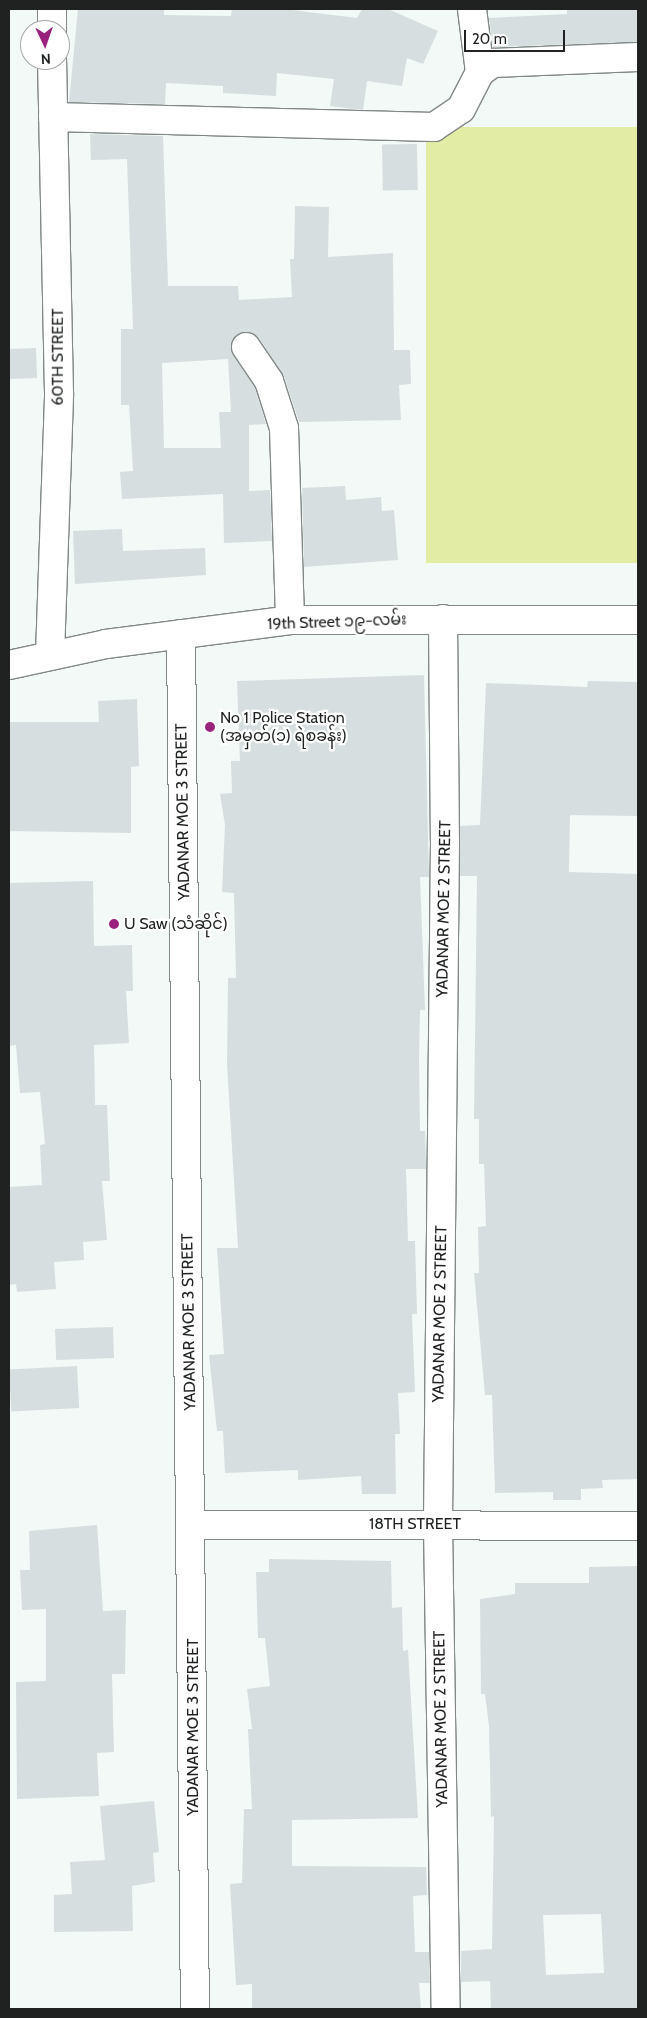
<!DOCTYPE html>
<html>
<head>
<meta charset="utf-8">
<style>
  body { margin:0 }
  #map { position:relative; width:647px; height:2018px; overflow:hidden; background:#f2f9f7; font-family:Cabin,"Noto Sans Myanmar",sans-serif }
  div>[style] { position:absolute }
  .green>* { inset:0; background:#e2eca5; transform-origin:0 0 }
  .building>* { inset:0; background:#d6dedf; transform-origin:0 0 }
  .roads { filter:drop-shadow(1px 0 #818886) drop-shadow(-1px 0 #818886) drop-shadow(0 1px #818886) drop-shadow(0 -1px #818886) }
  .street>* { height:28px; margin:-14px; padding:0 14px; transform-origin:14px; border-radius:14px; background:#fff }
  .secondary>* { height:28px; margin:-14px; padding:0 14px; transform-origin:14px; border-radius:14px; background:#fff }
  .dots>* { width:14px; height:14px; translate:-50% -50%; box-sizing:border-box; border:2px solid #fff; border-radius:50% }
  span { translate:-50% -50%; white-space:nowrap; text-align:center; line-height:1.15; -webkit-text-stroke:4.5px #fff; paint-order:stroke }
  .street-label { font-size:16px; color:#1f2221 }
  .poi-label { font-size:16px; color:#1f2221 }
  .left { translate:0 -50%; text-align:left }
  .frame { position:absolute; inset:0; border:10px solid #1f2221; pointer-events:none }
  .north { position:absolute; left:20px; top:20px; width:50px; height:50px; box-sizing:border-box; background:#fff; border:1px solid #a5a7a6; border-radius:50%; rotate:177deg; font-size:14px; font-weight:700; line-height:20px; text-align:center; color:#1f2221 }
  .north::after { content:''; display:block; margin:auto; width:18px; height:22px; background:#9a227c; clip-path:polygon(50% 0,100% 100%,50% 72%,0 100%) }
  .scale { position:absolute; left:464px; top:30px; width:101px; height:22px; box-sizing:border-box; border:2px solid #1f2221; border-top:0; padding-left:6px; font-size:15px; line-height:18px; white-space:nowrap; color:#1f2221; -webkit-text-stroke:4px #fff; paint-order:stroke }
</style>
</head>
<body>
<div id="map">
  <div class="green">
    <div style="left:638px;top:127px;width:436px;height:212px;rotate:90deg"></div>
  </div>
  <div class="building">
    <div style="clip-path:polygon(78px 9px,164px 9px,164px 15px,231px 16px,232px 9px,284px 9px,357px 18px,362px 9px,388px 9px,438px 31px,423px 64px,407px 58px,402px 86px,367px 81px,363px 110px,330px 106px,334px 79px,277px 73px,276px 96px,223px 93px,223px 86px,166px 83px,165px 104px,69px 102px)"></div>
    <div style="clip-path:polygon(567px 9px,638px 9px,638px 42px,493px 47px,489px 18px,567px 14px)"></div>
    <div style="clip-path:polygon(evenodd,90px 134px,163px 136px,168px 286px,238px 286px,239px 300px,292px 297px,290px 259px,294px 259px,295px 206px,329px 207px,328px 257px,393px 253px,394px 350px,410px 350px,411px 384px,399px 385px,401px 420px,299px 422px,284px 376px,259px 338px,244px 332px,232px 341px,233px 355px,255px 388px,266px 424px,249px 425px,249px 491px,270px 490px,272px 541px,224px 543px,223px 494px,122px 499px,120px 472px,133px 471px,129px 405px,121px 405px,121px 329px,133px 329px,127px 159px,91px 160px,90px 134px,228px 359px,231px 412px,219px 412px,221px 448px,164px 448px,162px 363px,228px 359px)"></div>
    <div style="left:417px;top:144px;width:46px;height:35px;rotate:89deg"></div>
    <div style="left:36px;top:348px;width:30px;height:27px;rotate:88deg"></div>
    <div style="clip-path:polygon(345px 486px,346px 500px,381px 497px,382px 511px,394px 510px,398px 560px,304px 567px,302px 488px)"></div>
    <div style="clip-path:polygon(122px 529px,123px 551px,205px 548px,206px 575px,75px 584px,73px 531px)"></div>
    <div style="clip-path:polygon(424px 675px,429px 877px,420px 877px,425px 1010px,420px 1010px,419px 1059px,420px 1131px,425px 1131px,426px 1169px,406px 1169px,408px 1241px,415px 1241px,417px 1314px,412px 1314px,415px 1392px,398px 1393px,400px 1434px,395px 1434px,396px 1494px,362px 1494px,361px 1476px,298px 1480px,298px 1470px,225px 1473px,223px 1431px,217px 1431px,209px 1355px,224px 1354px,217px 1248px,238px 1248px,227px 1064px,228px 978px,236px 978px,234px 893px,222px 892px,225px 825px,220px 794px,232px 793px,231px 761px,240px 761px,237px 681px)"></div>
    <div style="clip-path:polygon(588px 681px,638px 682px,638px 816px,570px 815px,569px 872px,638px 874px,638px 1479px,602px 1480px,603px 1488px,581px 1489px,581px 1500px,553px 1500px,553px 1492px,495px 1493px,492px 1395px,485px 1395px,474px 1273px,479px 1273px,478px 1227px,486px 1226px,484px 1164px,479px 1164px,479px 1119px,474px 1119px,477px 876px,460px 876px,460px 826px,480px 825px,486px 683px,587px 687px)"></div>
    <div style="clip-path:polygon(137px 699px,139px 766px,131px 767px,131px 833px,9px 831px,9px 722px,99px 722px,98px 701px)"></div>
    <div style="clip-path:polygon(93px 881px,94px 946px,132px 945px,133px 991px,126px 991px,129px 1043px,94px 1045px,95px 1105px,107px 1105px,110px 1181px,102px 1181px,107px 1240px,83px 1242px,84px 1260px,54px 1262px,56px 1289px,17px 1292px,16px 1284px,9px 1285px,9px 1187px,42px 1185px,40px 1145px,45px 1144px,40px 1092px,20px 1093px,16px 1045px,9px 1046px,9px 883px)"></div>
    <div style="left:113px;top:1327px;width:31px;height:58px;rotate:88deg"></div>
    <div style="left:77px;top:1366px;width:42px;height:68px;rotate:87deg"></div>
    <div style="clip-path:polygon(97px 1525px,103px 1611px,126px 1610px,125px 1674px,112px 1674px,114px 1752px,97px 1753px,99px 1796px,17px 1799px,16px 1682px,46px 1681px,46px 1609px,22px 1610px,20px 1570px,30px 1570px,29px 1531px)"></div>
    <div style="clip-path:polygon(269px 1559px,391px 1561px,392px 1608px,402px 1607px,403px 1651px,408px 1650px,418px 1818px,292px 1820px,292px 1866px,426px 1867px,427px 1895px,413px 1896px,415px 1952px,429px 1952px,430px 1983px,419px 1983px,421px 2009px,252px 2009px,252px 1984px,236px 1985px,230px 1884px,242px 1883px,244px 1809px,252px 1809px,248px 1729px,252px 1729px,247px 1689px,270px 1686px,265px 1638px,258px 1638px,256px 1572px,269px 1572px)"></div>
    <div style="clip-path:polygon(evenodd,638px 1566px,638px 2009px,491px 2009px,490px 1981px,461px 1982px,461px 1951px,492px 1949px,494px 1816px,491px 1817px,489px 1726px,485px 1694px,481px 1694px,480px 1599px,515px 1594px,515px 1583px,589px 1583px,589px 1567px,638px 1566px,601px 1914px,604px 1973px,546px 1975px,543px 1915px,601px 1914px)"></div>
    <div style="clip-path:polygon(154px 1801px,159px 1852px,153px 1853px,155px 1882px,132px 1886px,133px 1931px,54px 1932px,54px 1895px,72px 1894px,70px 1862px,105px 1860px,100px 1806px)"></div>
  </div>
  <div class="roads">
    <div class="street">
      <div style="left:52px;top:9px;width:21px;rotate:90deg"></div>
      <div style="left:472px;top:9px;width:64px;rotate:82.8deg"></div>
      <div style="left:53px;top:117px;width:381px;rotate:1.5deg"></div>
      <div style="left:434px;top:127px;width:32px;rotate:-34deg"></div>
      <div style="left:461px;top:109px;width:42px;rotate:-62.8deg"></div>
      <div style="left:480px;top:72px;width:16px;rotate:-35deg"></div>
      <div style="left:493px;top:63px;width:145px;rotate:-2.4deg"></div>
      <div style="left:246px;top:347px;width:41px;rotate:55.9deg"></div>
      <div style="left:269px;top:381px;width:49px;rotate:72.3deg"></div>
      <div style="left:284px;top:428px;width:192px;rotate:88.2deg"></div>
      <div style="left:443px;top:619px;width:223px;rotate:89.5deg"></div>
      <div style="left:445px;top:842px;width:682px;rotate:90.59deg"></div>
      <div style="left:438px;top:1524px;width:485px;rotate:89.1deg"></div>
      <div style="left:181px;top:634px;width:1375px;rotate:89.42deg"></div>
      <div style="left:50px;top:655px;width:262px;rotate:-88deg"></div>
      <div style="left:59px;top:393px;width:333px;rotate:-91.2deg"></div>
      <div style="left:191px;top:1525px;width:447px;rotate:0.1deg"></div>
    </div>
    <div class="secondary">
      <div style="left:9px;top:665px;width:99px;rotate:-12.2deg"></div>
      <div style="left:106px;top:644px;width:186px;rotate:-7.4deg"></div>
      <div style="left:290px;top:620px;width:348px"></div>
    </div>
  </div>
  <div class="dots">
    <div style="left:210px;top:727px;background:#9a227c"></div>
    <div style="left:114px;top:924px;background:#9a227c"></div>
  </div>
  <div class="street-label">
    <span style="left:58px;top:357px;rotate:-90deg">60TH STREET</span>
    <span style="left:337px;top:622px;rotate:-2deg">19th Street ၁၉−လမ်း</span>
    <span style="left:183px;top:812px;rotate:-91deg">YADANAR MOE 3 STREET</span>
    <span style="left:444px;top:909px;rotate:-89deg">YADANAR MOE 2 STREET</span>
    <span style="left:440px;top:1314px;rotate:-89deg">YADANAR MOE 2 STREET</span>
    <span style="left:189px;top:1322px;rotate:-91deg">YADANAR MOE 3 STREET</span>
    <span style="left:415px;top:1524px">18TH STREET</span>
    <span style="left:441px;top:1719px;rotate:-91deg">YADANAR MOE 2 STREET</span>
    <span style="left:193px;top:1727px;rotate:-90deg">YADANAR MOE 3 STREET</span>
  </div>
  <div class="poi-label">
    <span class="left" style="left:220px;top:727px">No 1 Police Station<br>(အမှတ်(၁) ရဲစခန်း)</span>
    <span class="left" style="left:124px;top:924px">U Saw (သံဆိုင်)</span>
  </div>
  <div class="frame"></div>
  <div class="north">N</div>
  <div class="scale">20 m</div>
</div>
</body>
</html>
